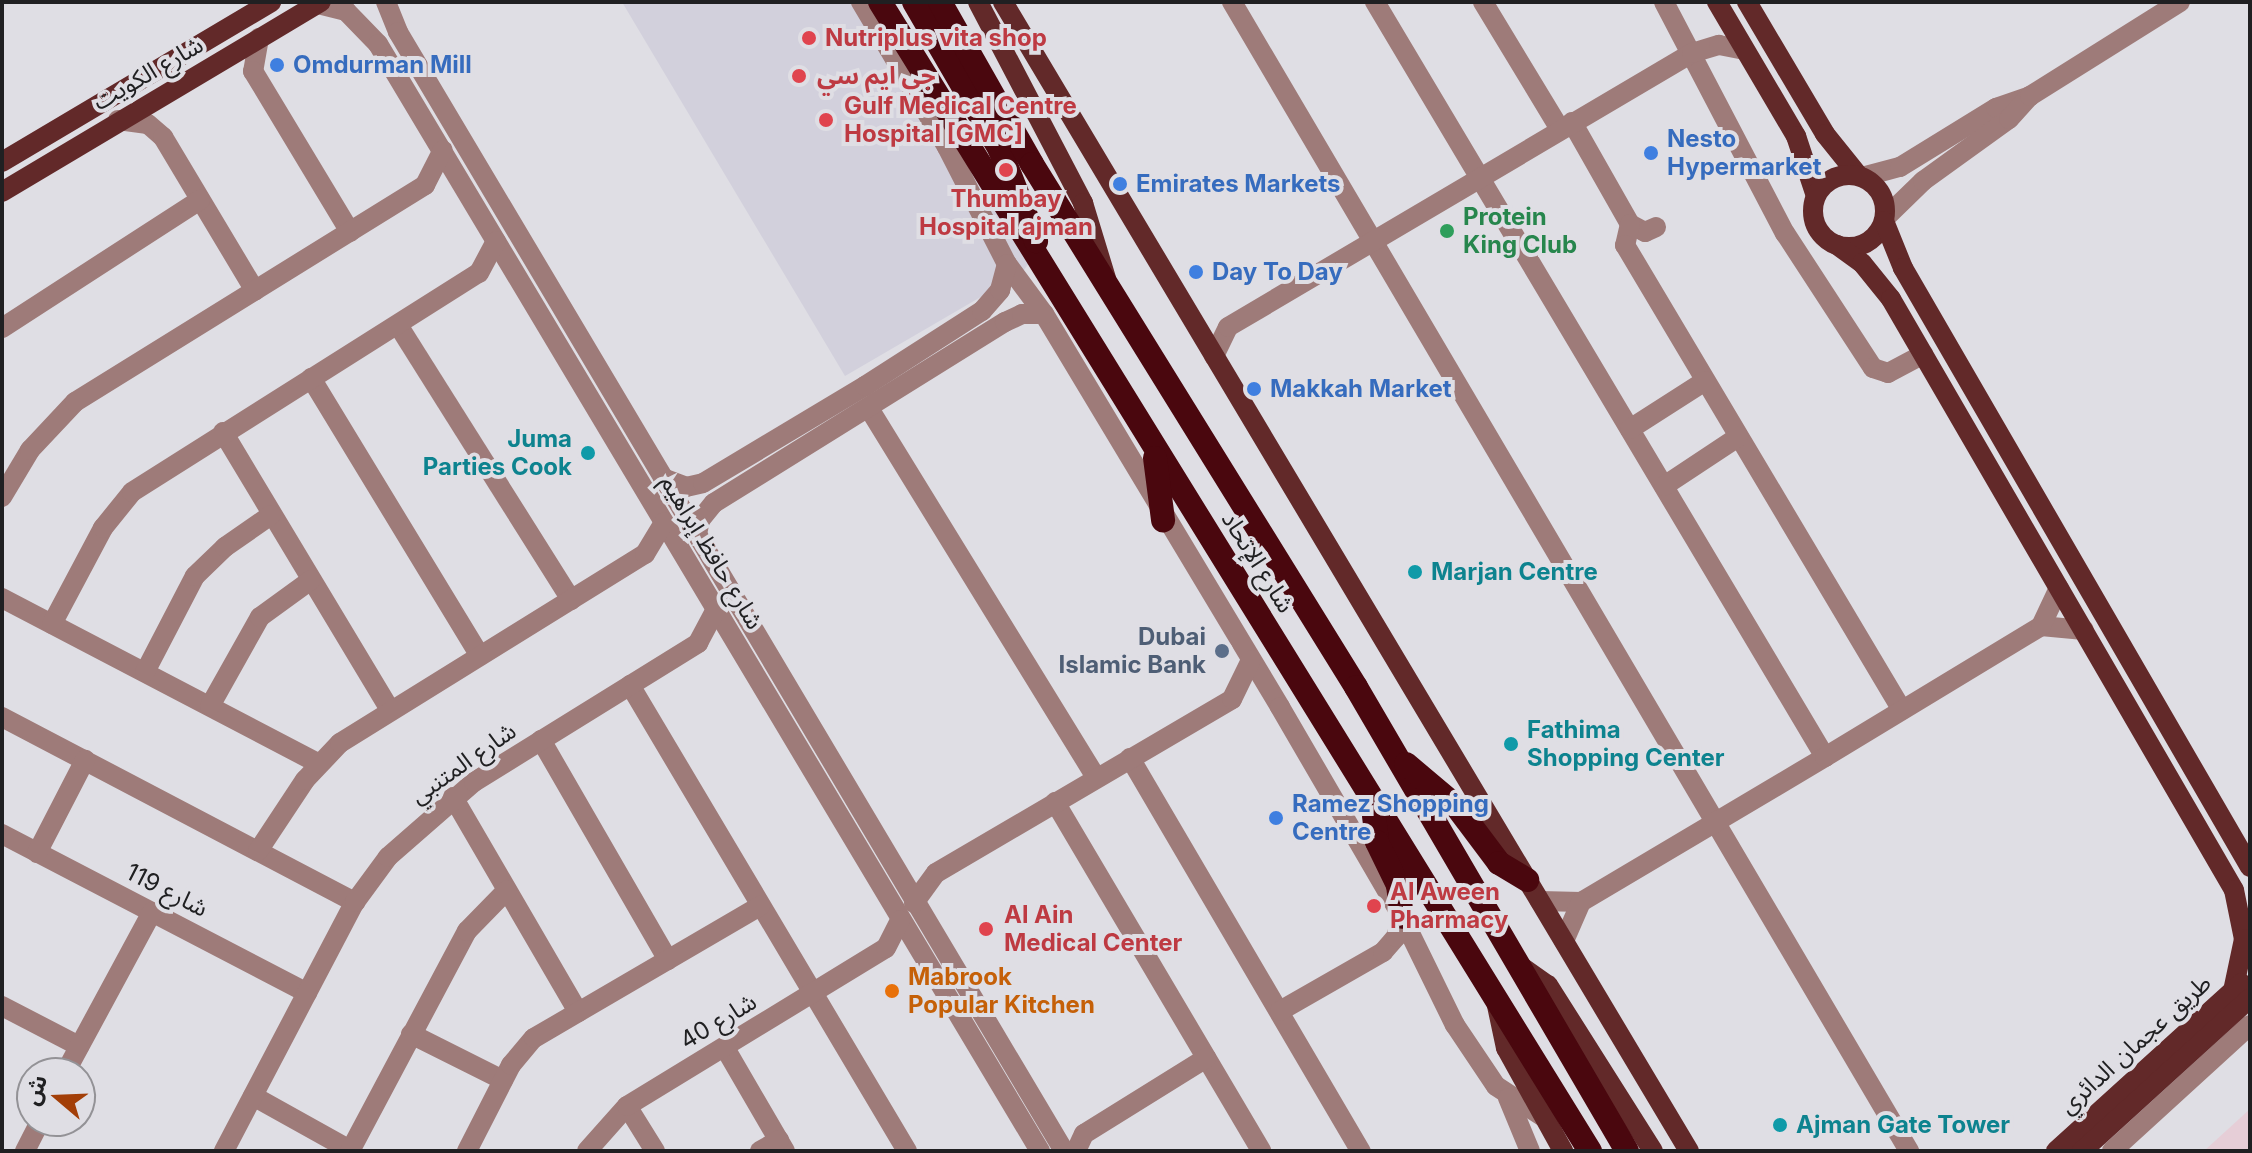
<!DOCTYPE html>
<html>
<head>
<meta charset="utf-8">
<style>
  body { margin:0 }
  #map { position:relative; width:2252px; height:1153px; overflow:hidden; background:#dfdee4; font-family:Inter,"Noto Sans Arabic",sans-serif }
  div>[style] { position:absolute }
  .industrial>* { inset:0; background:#e6ced7 }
  .built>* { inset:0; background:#d2d0dc }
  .minor>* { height:20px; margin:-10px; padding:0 10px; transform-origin:10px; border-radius:10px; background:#9e7b79 }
  .major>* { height:20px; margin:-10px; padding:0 10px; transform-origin:10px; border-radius:10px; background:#622929 }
  .major>.ring { margin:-10px; padding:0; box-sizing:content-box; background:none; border:20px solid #622929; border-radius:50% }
  .highway>* { height:24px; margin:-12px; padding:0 12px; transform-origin:12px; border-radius:12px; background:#4a070e }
  .dots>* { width:22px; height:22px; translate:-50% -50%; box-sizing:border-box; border:4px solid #dfdee4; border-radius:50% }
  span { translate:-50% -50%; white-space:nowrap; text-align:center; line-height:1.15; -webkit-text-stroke:8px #dfdee4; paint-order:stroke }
  .health-label { font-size:24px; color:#be3a42; font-weight:700 }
  .left { translate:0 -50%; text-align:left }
  .shop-label { font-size:24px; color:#366cbe; font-weight:700 }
  .street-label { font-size:24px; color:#202022 }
  .leisure-label { font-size:24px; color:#27864d; font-weight:700 }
  .culture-label { font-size:24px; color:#0d838f; font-weight:700 }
  .right { translate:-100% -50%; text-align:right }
  .service-label { font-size:24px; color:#4e5e75; font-weight:700 }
  .food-label { font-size:24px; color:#c56008; font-weight:700 }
  .frame { position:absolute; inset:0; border:4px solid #202022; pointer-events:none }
  .north { position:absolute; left:16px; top:1057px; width:80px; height:80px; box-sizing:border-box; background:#dfdee4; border:2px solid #939296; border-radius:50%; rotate:289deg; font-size:22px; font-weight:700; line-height:32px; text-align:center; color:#202022 }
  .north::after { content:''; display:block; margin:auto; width:28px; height:36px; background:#a33f08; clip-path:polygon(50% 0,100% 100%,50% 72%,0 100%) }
</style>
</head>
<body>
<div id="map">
  <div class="industrial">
    <div style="clip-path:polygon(2250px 1109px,2250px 1151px,2204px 1151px)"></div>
  </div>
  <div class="built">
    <div style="clip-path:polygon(622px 2px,888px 2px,1033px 257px,1022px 273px,845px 376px)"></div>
  </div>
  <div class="minor">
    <div style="left:386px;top:2px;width:32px;rotate:68deg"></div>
    <div style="left:398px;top:32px;width:1302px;rotate:59.24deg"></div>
    <div style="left:861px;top:2px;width:169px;rotate:59.3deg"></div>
    <div style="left:947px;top:147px;width:131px;rotate:62.9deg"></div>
    <div style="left:1007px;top:264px;width:62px;rotate:53.5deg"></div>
    <div style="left:1044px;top:314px;width:458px;rotate:59deg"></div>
    <div style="left:1280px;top:707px;width:243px;rotate:59.8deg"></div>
    <div style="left:1402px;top:917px;width:120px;rotate:63.9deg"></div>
    <div style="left:1455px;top:1025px;width:73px;rotate:56.1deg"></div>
    <div style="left:1496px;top:1086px;width:55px;rotate:33.1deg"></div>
    <div style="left:1232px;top:2px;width:1334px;rotate:59.49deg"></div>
    <div style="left:1375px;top:2px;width:879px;rotate:59.2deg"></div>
    <div style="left:1483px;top:2px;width:149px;rotate:58.8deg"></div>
    <div style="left:1664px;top:2px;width:261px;rotate:62.4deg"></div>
    <div style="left:1785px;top:233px;width:161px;rotate:56.9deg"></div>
    <div style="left:1873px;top:368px;width:16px;rotate:18deg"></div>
    <div style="left:1888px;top:373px;width:40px;rotate:-28deg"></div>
    <div style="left:318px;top:4px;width:29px;rotate:14deg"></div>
    <div style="left:346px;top:11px;width:46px;rotate:45.9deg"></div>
    <div style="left:378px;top:44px;width:1290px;rotate:59.12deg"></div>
    <div style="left:259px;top:38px;width:34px;rotate:100deg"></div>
    <div style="left:253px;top:71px;width:188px;rotate:58.9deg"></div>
    <div style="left:118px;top:120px;width:30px;rotate:8deg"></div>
    <div style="left:148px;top:124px;width:20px;rotate:41deg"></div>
    <div style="left:163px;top:137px;width:179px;rotate:59.1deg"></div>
    <div style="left:1572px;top:122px;width:117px;rotate:60.4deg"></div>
    <div style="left:1630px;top:224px;width:17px;rotate:28deg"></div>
    <div style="left:1645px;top:232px;width:12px;rotate:-24deg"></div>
    <div style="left:1862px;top:177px;width:39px;rotate:-15deg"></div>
    <div style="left:1900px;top:167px;width:113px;rotate:-31.6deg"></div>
    <div style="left:1996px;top:108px;width:36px;rotate:-19deg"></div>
    <div style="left:1885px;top:218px;width:53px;rotate:-44.2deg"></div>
    <div style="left:1923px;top:181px;width:106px;rotate:-35.8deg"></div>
    <div style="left:2009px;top:119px;width:31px;rotate:-48deg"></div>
    <div style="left:2030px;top:96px;width:177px;rotate:-32.1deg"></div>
    <div style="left:1630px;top:224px;width:22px;rotate:103deg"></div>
    <div style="left:1625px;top:245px;width:541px;rotate:59.22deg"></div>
    <div style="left:398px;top:325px;width:325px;rotate:57.8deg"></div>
    <div style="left:2px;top:328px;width:236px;rotate:-32.9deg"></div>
    <div style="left:1214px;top:356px;width:32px;rotate:-64deg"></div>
    <div style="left:1228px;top:327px;width:539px;rotate:-30.56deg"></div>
    <div style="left:1692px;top:53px;width:28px;rotate:-17deg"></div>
    <div style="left:1719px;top:45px;width:26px;rotate:11deg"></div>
    <div style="left:311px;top:378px;width:325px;rotate:58.7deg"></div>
    <div style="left:870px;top:410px;width:432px;rotate:58.4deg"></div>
    <div style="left:1630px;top:429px;width:89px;rotate:-32.6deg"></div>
    <div style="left:223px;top:432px;width:324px;rotate:59deg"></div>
    <div style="left:663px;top:478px;width:25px;rotate:21deg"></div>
    <div style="left:686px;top:487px;width:17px;rotate:-13deg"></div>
    <div style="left:703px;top:483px;width:189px;rotate:-30.9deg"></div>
    <div style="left:865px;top:386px;width:139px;rotate:-32.7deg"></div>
    <div style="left:982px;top:311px;width:28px;rotate:-49deg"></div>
    <div style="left:1000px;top:290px;width:27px;rotate:-75deg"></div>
    <div style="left:1664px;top:486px;width:89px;rotate:-33.5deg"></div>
    <div style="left:2px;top:497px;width:55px;rotate:-59.2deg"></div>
    <div style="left:30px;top:450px;width:66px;rotate:-46.8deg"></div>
    <div style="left:75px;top:402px;width:412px;rotate:-31.8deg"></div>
    <div style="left:425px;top:185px;width:39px;rotate:-63deg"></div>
    <div style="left:697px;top:534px;width:14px;rotate:-78deg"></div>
    <div style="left:700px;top:520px;width:22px;rotate:-51deg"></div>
    <div style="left:714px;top:503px;width:343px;rotate:-31.9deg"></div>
    <div style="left:1005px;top:322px;width:19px;rotate:-25deg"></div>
    <div style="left:1022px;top:314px;width:22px"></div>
    <div style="left:2px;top:598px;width:358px;rotate:27.6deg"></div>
    <div style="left:52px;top:624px;width:109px;rotate:-62deg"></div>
    <div style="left:103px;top:528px;width:46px;rotate:-51.1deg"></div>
    <div style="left:132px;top:492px;width:410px;rotate:-32.3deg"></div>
    <div style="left:479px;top:273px;width:36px;rotate:-62deg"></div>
    <div style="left:2041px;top:626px;width:43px;rotate:5.3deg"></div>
    <div style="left:145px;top:672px;width:108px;rotate:-62.5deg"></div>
    <div style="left:195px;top:576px;width:42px;rotate:-44deg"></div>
    <div style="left:225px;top:547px;width:56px;rotate:-34.8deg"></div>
    <div style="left:630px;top:685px;width:542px;rotate:59.27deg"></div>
    <div style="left:210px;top:706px;width:102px;rotate:-60.7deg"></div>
    <div style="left:260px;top:617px;width:63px;rotate:-36deg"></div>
    <div style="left:2px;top:717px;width:399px;rotate:27.7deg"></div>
    <div style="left:541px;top:740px;width:254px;rotate:60deg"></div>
    <div style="left:1130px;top:758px;width:456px;rotate:59.6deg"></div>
    <div style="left:453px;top:797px;width:249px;rotate:59.8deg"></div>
    <div style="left:1055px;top:802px;width:405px;rotate:59.4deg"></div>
    <div style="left:2px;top:834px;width:344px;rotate:27.5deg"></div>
    <div style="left:258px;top:851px;width:85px;rotate:-56.5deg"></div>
    <div style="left:305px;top:780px;width:51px;rotate:-46.6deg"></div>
    <div style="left:340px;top:743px;width:359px;rotate:-31.8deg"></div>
    <div style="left:645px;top:554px;width:37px;rotate:-59deg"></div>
    <div style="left:37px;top:853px;width:105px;rotate:-62.7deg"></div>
    <div style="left:1540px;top:901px;width:41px;rotate:1.4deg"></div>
    <div style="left:1581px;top:902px;width:284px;rotate:-30.7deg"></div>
    <div style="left:1825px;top:757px;width:253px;rotate:-31.2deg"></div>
    <div style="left:2041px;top:626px;width:42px;rotate:-64.7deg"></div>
    <div style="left:914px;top:903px;width:37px;rotate:-54deg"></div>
    <div style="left:936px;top:873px;width:343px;rotate:-30.4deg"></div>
    <div style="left:1232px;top:699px;width:43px;rotate:-64deg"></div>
    <div style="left:1564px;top:941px;width:43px;rotate:-66.4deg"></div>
    <div style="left:2px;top:1006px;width:87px;rotate:27.5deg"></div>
    <div style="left:1280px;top:1011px;width:119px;rotate:-29.8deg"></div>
    <div style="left:1383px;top:952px;width:20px;rotate:-49deg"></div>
    <div style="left:1396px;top:937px;width:21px;rotate:-73deg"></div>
    <div style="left:411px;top:1034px;width:103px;rotate:26.6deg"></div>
    <div style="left:725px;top:1048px;width:119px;rotate:59.8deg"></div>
    <div style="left:65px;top:1073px;width:183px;rotate:-61.6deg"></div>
    <div style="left:253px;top:1096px;width:111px;rotate:29.1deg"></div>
    <div style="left:1508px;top:1098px;width:57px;rotate:67.5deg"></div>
    <div style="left:627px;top:1106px;width:53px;rotate:58.1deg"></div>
    <div style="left:25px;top:1151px;width:34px;rotate:-63deg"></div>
    <div style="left:224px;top:1151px;width:281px;rotate:-62.3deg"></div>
    <div style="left:355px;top:902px;width:56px;rotate:-53.7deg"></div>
    <div style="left:388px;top:857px;width:114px;rotate:-41.1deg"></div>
    <div style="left:474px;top:782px;width:264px;rotate:-31.8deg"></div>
    <div style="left:698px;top:643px;width:38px;rotate:-62deg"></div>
    <div style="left:350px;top:1151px;width:249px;rotate:-62deg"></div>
    <div style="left:467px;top:931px;width:57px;rotate:-45.7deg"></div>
    <div style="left:467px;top:1151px;width:97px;rotate:-62.9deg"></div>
    <div style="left:511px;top:1065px;width:35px;rotate:-50deg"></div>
    <div style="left:534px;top:1038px;width:262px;rotate:-30.3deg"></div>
    <div style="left:587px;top:1151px;width:60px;rotate:-48.4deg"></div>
    <div style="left:627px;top:1106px;width:303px;rotate:-31.4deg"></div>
    <div style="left:886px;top:948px;width:31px;rotate:-63deg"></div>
    <div style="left:760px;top:1151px;width:22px;rotate:-30deg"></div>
    <div style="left:1076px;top:1151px;width:19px;rotate:-65deg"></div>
    <div style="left:1084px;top:1134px;width:144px;rotate:-31.9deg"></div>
    <div style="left:2112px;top:1151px;width:187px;rotate:-42.4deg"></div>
  </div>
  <div class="major">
    <div style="left:978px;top:2px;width:227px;rotate:62.4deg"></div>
    <div style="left:1083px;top:203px;width:78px;rotate:73deg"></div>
    <div style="left:1003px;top:2px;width:1338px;rotate:59.16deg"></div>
    <div style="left:1717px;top:2px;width:156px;rotate:59.5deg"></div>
    <div style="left:1796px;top:136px;width:63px;rotate:71.6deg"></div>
    <div style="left:1747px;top:2px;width:153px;rotate:59.4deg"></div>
    <div style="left:1825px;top:134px;width:53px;rotate:51.2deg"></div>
    <div style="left:2px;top:162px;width:313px;rotate:-30.7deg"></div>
    <div class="ring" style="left:1813px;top:175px;width:52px;height:52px"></div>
    <div style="left:2px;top:192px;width:371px;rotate:-30.8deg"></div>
    <div style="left:1884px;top:221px;width:51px;rotate:68deg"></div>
    <div style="left:1903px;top:268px;width:692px;rotate:59.92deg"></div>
    <div style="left:1837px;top:245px;width:31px;rotate:36deg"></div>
    <div style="left:1862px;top:263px;width:46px;rotate:51.1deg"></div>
    <div style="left:1891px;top:299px;width:683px;rotate:59.87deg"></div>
    <div style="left:2234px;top:890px;width:50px;rotate:78.5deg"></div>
    <div style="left:2244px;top:939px;width:53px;rotate:101.9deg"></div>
    <div style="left:1519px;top:965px;width:35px;rotate:35deg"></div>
    <div style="left:1548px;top:985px;width:196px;rotate:57.7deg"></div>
    <div style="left:1496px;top:1001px;width:48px;rotate:78deg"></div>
    <div style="left:1506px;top:1048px;width:118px;rotate:61deg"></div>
    <div style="left:2056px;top:1151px;width:250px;rotate:-42.2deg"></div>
    <div style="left:2082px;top:1151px;width:227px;rotate:-42.3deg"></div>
  </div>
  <div class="highway">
    <div style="left:880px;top:2px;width:1351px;rotate:58.29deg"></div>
    <div style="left:914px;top:2px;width:171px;rotate:59.8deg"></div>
    <div style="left:1000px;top:150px;width:98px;rotate:68.4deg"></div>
    <div style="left:940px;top:2px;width:186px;rotate:60.4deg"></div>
    <div style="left:1032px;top:164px;width:615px;rotate:58.22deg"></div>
    <div style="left:1356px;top:687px;width:537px;rotate:59.71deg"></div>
    <div style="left:1155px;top:458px;width:63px;rotate:82.6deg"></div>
    <div style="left:1406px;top:764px;width:67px;rotate:40.1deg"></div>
    <div style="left:1457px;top:807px;width:70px;rotate:53.1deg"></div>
    <div style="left:1499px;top:863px;width:33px;rotate:31deg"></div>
    <div style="left:1374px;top:816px;width:26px;rotate:83deg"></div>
    <div style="left:1377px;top:842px;width:48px;rotate:64deg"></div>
    <div style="left:1398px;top:885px;width:32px;rotate:83deg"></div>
  </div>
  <div class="dots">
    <div style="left:809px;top:38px;background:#e0444e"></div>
    <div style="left:277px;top:65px;background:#3f7fe0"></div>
    <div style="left:799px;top:76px;background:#e0444e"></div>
    <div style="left:826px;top:120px;background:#e0444e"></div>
    <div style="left:1651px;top:153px;background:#3f7fe0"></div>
    <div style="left:1006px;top:170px;background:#e0444e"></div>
    <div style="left:1120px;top:184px;background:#3f7fe0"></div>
    <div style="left:1447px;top:231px;background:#2e9e5b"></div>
    <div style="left:1196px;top:272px;background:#3f7fe0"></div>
    <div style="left:1254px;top:389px;background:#3f7fe0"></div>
    <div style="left:588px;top:453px;background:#0f9aa8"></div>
    <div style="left:1415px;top:572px;background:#0f9aa8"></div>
    <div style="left:1222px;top:651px;background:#5c6f8a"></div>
    <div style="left:1511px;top:744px;background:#0f9aa8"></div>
    <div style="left:1276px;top:818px;background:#3f7fe0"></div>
    <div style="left:1374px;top:906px;background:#e0444e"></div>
    <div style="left:986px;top:929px;background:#e0444e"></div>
    <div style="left:892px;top:991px;background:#e8710a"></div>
    <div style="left:1780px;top:1125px;background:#0f9aa8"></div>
  </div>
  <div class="health-label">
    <span class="left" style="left:825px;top:38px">Nutriplus vita shop</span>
    <span class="left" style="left:817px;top:76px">جي ايم سي</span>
    <span class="left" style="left:844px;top:120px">Gulf Medical Centre<br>Hospital [GMC]</span>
    <span style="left:1006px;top:213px">Thumbay<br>Hospital ajman</span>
    <span class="left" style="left:1390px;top:906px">Al Aween<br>Pharmacy</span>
    <span class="left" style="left:1004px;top:929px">Al Ain<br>Medical Center</span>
  </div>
  <div class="shop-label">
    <span class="left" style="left:293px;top:65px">Omdurman Mill</span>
    <span class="left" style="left:1667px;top:153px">Nesto<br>Hypermarket</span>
    <span class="left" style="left:1136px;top:184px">Emirates Markets</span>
    <span class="left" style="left:1212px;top:272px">Day To Day</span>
    <span class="left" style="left:1270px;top:389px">Makkah Market</span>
    <span class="left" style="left:1292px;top:818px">Ramez Shopping<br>Centre</span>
  </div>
  <div class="street-label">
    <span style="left:148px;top:73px;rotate:-30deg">شارع الكويت</span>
    <span style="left:712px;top:552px;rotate:59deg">شارع حافظ إبراهيم</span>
    <span style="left:1258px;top:562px;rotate:58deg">شارع الإتحاد</span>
    <span style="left:463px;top:763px;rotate:-35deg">شارع المتنبي</span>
    <span style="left:167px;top:890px;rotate:27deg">شارع 119</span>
    <span style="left:718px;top:1021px;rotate:-31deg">شارع 40</span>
    <span style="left:2135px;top:1044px;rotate:-42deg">طريق عجمان الدائري</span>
  </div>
  <div class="leisure-label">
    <span class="left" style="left:1463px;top:231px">Protein<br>King Club</span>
  </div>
  <div class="culture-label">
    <span class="right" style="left:572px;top:453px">Juma<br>Parties Cook</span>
    <span class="left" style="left:1431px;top:572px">Marjan Centre</span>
    <span class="left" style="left:1527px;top:744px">Fathima<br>Shopping Center</span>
    <span class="left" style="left:1796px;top:1125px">Ajman Gate Tower</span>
  </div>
  <div class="service-label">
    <span class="right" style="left:1206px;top:651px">Dubai<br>Islamic Bank</span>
  </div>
  <div class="food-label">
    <span class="left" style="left:908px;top:991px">Mabrook<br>Popular Kitchen</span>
  </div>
  <div class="frame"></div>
  <div class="north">ش</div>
</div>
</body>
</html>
